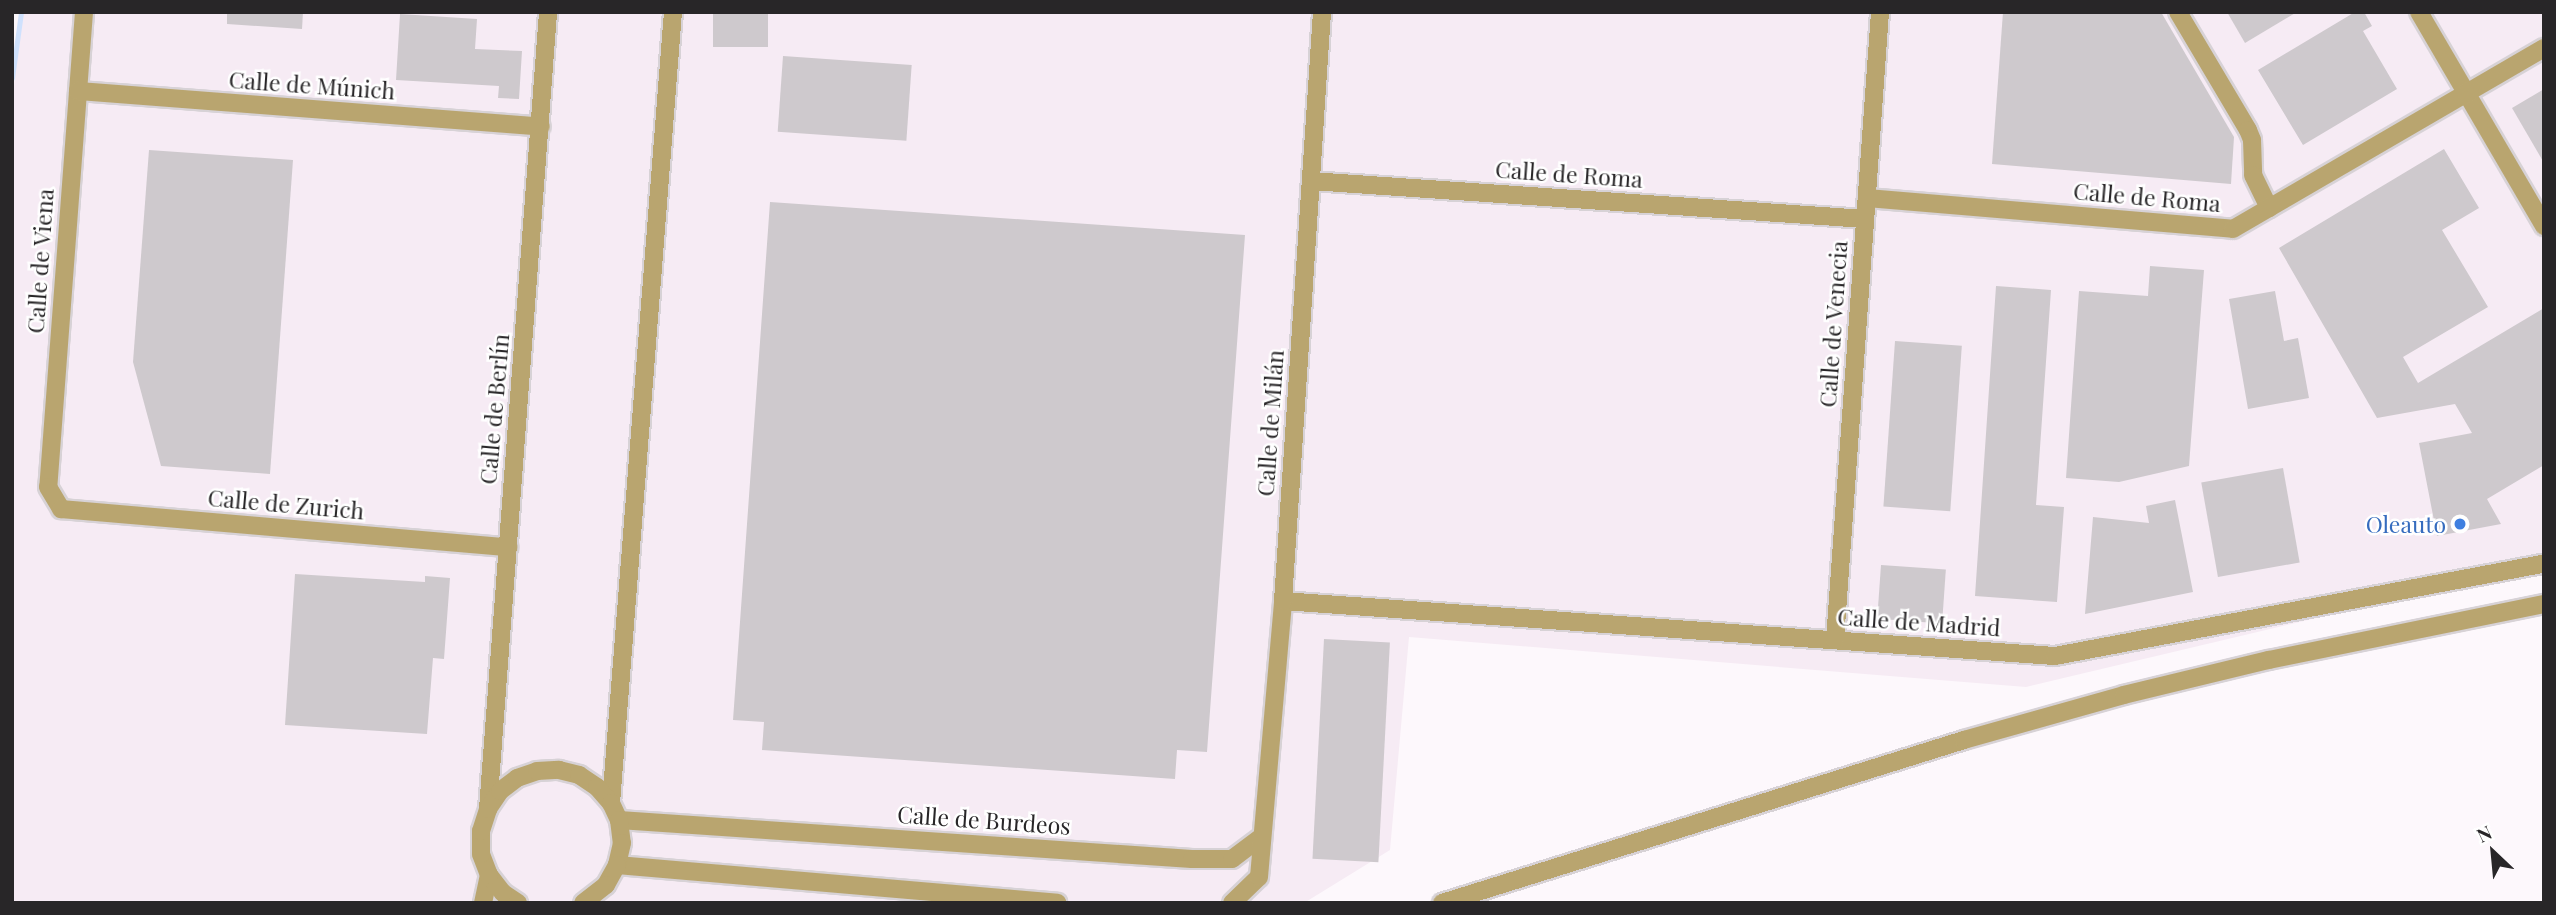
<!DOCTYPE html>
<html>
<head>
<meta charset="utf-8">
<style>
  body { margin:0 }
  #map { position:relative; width:2556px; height:915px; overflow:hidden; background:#fdf8fc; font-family:"Playfair Display",serif }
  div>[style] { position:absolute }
  .built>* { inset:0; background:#f6ebf4 }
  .stream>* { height:5px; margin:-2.5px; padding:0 2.5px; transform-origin:2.5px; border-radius:2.5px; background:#cfe1fd }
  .building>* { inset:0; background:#cec9cd; transform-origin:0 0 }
  .roads { filter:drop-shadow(2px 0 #d7d2d6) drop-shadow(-2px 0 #d7d2d6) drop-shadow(0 2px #d7d2d6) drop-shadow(0 -2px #d7d2d6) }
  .minor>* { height:18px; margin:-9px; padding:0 9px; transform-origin:9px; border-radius:9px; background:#b9a56f }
  .dots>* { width:19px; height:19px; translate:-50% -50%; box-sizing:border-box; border:4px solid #fff; border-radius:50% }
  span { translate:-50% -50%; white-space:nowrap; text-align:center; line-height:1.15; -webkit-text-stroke:5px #fff; paint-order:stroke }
  .street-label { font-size:23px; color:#282628 }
  .shop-label { font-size:23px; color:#366cbe }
  .right { translate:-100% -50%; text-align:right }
  .frame { position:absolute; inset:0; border:14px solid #282628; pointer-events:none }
  .north { position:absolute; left:2458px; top:817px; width:70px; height:70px; -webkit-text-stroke:5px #fff; paint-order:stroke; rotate:334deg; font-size:19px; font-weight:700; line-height:28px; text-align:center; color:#282628 }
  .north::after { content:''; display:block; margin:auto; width:24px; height:32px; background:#282628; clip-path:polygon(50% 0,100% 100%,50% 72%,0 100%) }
</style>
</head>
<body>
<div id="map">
  <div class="built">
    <div style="clip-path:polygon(21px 12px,2544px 12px,2544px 564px,2026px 687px,1409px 637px,1390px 850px,1304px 903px,12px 903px,12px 106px)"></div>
  </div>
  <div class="stream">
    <div style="left:12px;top:78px;width:67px;rotate:-82.2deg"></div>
  </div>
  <div class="building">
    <div style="clip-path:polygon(227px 12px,303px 12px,302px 29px,227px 24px)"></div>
    <div style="left:713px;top:12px;width:55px;height:35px"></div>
    <div style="clip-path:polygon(2003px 12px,2161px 12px,2234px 137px,2231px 184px,1992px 164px)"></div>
    <div style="clip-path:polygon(2227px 12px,2297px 12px,2245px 43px)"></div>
    <div style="clip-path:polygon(2355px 12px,2364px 12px,2372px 26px,2363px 31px,2397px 89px,2303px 145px,2258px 70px)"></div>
    <div style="clip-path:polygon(400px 14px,477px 19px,475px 49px,522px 51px,519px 99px,498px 98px,499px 86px,396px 80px)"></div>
    <div style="left:783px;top:56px;width:129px;height:76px;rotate:4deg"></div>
    <div style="clip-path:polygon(2544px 89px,2544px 163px,2512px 108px)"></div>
    <div style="clip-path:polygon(2444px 149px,2479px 208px,2442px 230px,2488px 307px,2403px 357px,2418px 383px,2544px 308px,2544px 465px,2487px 499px,2501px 524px,2437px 536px,2419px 443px,2472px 433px,2455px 404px,2377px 418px,2279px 248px)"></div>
    <div style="clip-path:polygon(149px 150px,293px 160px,270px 474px,161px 466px,133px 362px)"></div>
    <div style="clip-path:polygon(770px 202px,1245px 235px,1207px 752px,1177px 750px,1175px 779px,762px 750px,764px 722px,733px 720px)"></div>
    <div style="clip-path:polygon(2150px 266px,2204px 270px,2189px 466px,2119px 482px,2066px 478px,2079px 291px,2148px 296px)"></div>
    <div style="clip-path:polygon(1996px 286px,2051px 290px,2036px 505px,2064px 507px,2057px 602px,1975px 596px)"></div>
    <div style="clip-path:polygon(2275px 291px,2284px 341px,2298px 338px,2309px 398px,2248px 409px,2229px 299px)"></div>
    <div style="left:1895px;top:341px;width:67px;height:166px;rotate:4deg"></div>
    <div style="left:2283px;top:468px;width:96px;height:83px;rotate:80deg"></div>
    <div style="clip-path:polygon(2175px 500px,2193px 592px,2085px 614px,2093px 517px,2149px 523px,2146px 506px)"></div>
    <div style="left:1881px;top:565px;width:65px;height:54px;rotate:4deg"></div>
    <div style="clip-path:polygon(295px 574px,425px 582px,425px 576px,450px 578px,444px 659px,433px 658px,427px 734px,285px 725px)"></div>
    <div style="left:1324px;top:639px;width:66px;height:220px;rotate:3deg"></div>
  </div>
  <div class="roads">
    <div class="minor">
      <div style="left:84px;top:12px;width:476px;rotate:94.3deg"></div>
      <div style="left:48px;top:487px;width:26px;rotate:59deg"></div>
      <div style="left:61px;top:509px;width:449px;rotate:4.9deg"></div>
      <div style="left:2178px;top:12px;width:137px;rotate:59.3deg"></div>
      <div style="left:2248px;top:130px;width:11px;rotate:68deg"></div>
      <div style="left:2252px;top:140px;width:35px;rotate:88deg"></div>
      <div style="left:2253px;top:175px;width:37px;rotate:64deg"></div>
      <div style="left:2419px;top:12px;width:248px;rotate:59.7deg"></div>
      <div style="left:78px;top:91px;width:464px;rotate:4.4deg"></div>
      <div style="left:1311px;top:181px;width:555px;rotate:3.92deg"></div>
      <div style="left:1867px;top:198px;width:367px;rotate:4.8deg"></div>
      <div style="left:2233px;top:229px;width:360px;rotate:-30.2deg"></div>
      <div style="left:1283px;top:601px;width:774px;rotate:4.08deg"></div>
      <div style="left:2055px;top:656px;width:498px;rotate:-10.7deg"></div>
      <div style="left:1835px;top:640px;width:630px;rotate:-85.9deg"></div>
      <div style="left:611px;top:803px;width:793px;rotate:-85.52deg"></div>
      <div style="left:488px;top:809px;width:799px;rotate:-85.69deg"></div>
      <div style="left:619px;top:820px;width:574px;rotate:3.89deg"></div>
      <div style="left:1192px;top:859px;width:40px"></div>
      <div style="left:1232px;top:859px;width:36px;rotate:-37deg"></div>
      <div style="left:617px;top:865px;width:442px;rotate:4.9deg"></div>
      <div style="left:483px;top:903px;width:29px;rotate:-78deg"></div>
      <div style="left:518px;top:903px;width:18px;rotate:-146deg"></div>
      <div style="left:503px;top:893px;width:23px;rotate:-128deg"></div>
      <div style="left:489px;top:875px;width:22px;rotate:-111deg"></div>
      <div style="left:481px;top:854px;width:23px;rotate:-90deg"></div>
      <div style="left:481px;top:831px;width:23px;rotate:-72deg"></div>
      <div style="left:488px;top:809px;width:22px;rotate:-56deg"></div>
      <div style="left:500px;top:791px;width:21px;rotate:-37deg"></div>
      <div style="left:517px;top:778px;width:21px;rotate:-19deg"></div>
      <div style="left:537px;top:771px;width:22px;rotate:-3deg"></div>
      <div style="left:559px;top:770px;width:21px;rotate:14deg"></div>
      <div style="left:579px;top:775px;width:22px;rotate:34deg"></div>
      <div style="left:597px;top:787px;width:21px;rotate:49deg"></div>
      <div style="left:611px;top:803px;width:19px;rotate:65deg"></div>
      <div style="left:619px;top:820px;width:23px;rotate:83deg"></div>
      <div style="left:622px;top:843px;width:23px;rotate:103deg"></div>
      <div style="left:617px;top:865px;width:23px;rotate:119deg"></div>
      <div style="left:606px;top:885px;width:29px;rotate:142deg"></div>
      <div style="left:1232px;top:903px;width:37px;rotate:-44deg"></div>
      <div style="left:1259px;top:877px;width:277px;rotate:-85deg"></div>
      <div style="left:1283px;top:601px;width:590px;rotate:-86.21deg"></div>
      <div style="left:1442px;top:903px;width:547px;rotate:-17.34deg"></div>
      <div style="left:1964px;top:740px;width:166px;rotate:-15.7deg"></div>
      <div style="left:2124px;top:695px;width:149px;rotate:-13.6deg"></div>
      <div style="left:2269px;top:660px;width:281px;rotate:-11.5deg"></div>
    </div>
  </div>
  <div class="dots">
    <div style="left:2460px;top:524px;background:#3f7fe0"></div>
  </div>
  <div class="street-label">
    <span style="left:312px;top:85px;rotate:4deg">Calle de Múnich</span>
    <span style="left:1569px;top:174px;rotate:4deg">Calle de Roma</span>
    <span style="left:2147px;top:197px;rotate:5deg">Calle de Roma</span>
    <span style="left:40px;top:261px;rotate:-86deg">Calle de Viena</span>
    <span style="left:1833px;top:324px;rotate:-86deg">Calle de Venecia</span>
    <span style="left:494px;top:409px;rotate:-85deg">Calle de Berlín</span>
    <span style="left:1270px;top:423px;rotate:-86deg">Calle de Milán</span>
    <span style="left:286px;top:504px;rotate:5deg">Calle de Zurich</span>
    <span style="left:1919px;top:622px;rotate:4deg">Calle de Madrid</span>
    <span style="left:984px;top:820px;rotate:4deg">Calle de Burdeos</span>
  </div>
  <div class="shop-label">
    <span class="right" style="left:2446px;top:524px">Oleauto</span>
  </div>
  <div class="frame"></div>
  <div class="north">N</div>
</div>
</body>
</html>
